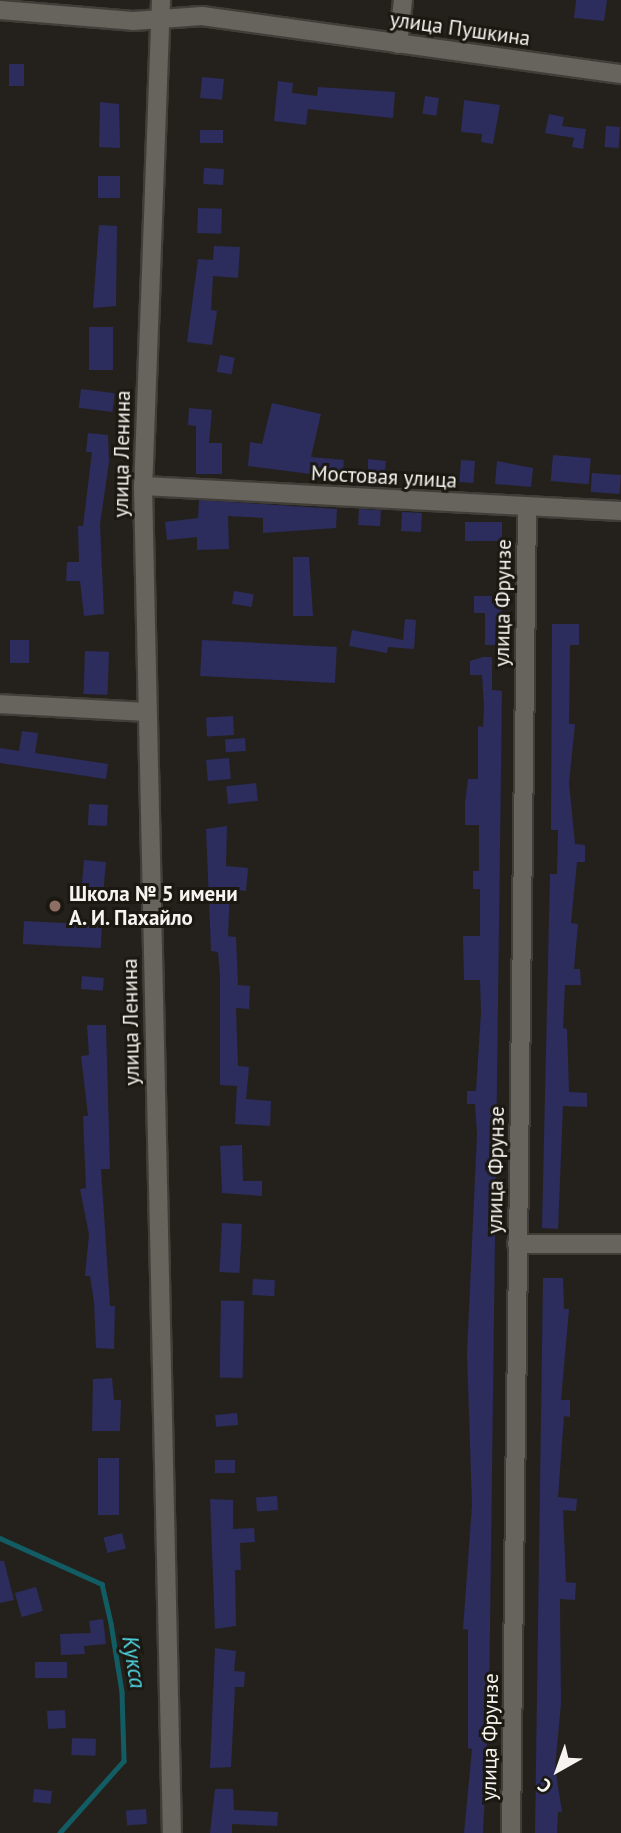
<!DOCTYPE html>
<html>
<head>
<meta charset="utf-8">
<style>
  body { margin:0 }
  #map { position:relative; width:621px; height:1833px; overflow:hidden; background:#24211c; font-family:"PT Sans",sans-serif }
  div>[style] { position:absolute }
  .stream>* { height:4.5px; margin:-2.25px; padding:0 2.25px; transform-origin:2.25px; border-radius:2.25px; background:#125c64 }
  .building>* { inset:0; background:#2c2c5d; transform-origin:0 0 }
  .roads { filter:drop-shadow(2px 0 #413e39) drop-shadow(-2px 0 #413e39) drop-shadow(0 2px #413e39) drop-shadow(0 -2px #413e39) }
  .minor>* { height:18px; margin:-9px; padding:0 9px; transform-origin:9px; border-radius:9px; background:#67635d }
  .dots>* { width:19px; height:19px; translate:-50% -50%; box-sizing:border-box; border:4px solid #1b1812; border-radius:50% }
  span { translate:-50% -50%; white-space:nowrap; text-align:center; line-height:1.15; -webkit-text-stroke:6px #1b1812; paint-order:stroke }
  .street-label { font-size:21px; color:#f6f4f0 }
  .poi-label { font-size:21px; color:#f6f4f0; font-weight:700 }
  .left { translate:0 -50%; text-align:left }
  .water-label { font-size:23px; color:#52d7e6; font-style:italic }
  .north { position:absolute; left:523px; top:1735px; width:70px; height:70px; -webkit-text-stroke:5px #1b1812; paint-order:stroke; rotate:220deg; font-size:19px; font-weight:700; line-height:28px; text-align:center; color:#f6f4f0 }
  .north::after { content:''; display:block; margin:auto; width:24px; height:32px; background:#f6f4f0; clip-path:polygon(50% 0,100% 100%,50% 72%,0 100%) }
</style>
</head>
<body>
<div id="map">
  <div class="stream">
    <div style="left:0;top:1538px;width:112px;rotate:24.3deg"></div>
    <div style="left:102px;top:1584px;width:40px;rotate:77deg"></div>
    <div style="left:111px;top:1623px;width:70px;rotate:80.9deg"></div>
    <div style="left:122px;top:1692px;width:69px;rotate:88.3deg"></div>
    <div style="left:124px;top:1761px;width:96px;rotate:131.6deg"></div>
  </div>
  <div class="building">
    <div style="clip-path:polygon(576px 0,607px 0,604px 21px,574px 18px)"></div>
    <div style="left:9px;top:64px;width:15px;height:22px"></div>
    <div style="left:202px;top:77px;width:22px;height:21px;rotate:5deg"></div>
    <div style="clip-path:polygon(278px 81px,293px 83px,292px 93px,317px 96px,318px 87px,395px 92px,393px 118px,308px 109px,306px 125px,274px 121px)"></div>
    <div style="left:425px;top:96px;width:14px;height:18px;rotate:8deg"></div>
    <div style="clip-path:polygon(464px 100px,500px 105px,493px 144px,481px 142px,482px 134px,461px 132px)"></div>
    <div style="clip-path:polygon(100px 102px,119px 104px,120px 148px,99px 147px)"></div>
    <div style="clip-path:polygon(549px 114px,564px 117px,562px 126px,586px 129px,583px 149px,572px 147px,574px 138px,545px 133px)"></div>
    <div style="left:606px;top:126px;width:14px;height:21px;rotate:4deg"></div>
    <div style="left:200px;top:130px;width:23px;height:13px"></div>
    <div style="left:204px;top:168px;width:20px;height:16px;rotate:3deg"></div>
    <div style="left:98px;top:176px;width:22px;height:22px"></div>
    <div style="left:198px;top:208px;width:24px;height:25px;rotate:2deg"></div>
    <div style="clip-path:polygon(99px 225px,117px 226px,116px 306px,93px 308px)"></div>
    <div style="clip-path:polygon(214px 246px,240px 247px,238px 278px,213px 276px,211px 310px,217px 311px,212px 345px,187px 342px,198px 259px,213px 260px)"></div>
    <div style="left:89px;top:327px;width:24px;height:43px"></div>
    <div style="left:220px;top:355px;width:15px;height:17px;rotate:11deg"></div>
    <div style="left:81px;top:389px;width:34px;height:19px;rotate:7deg"></div>
    <div style="clip-path:polygon(272px 403px,321px 414px,311px 457px,344px 460px,342px 478px,248px 466px,250px 442px,262px 444px)"></div>
    <div style="clip-path:polygon(189px 408px,212px 410px,209px 443px,222px 443px,222px 474px,196px 474px,196px 426px,188px 425px)"></div>
    <div style="clip-path:polygon(88px 433px,108px 435px,109px 462px,100px 524px,104px 614px,84px 616px,80px 581px,66px 581px,67px 562px,79px 562px,78px 526px,83px 526px,92px 452px,86px 452px)"></div>
    <div style="left:553px;top:455px;width:38px;height:26px;rotate:5deg"></div>
    <div style="clip-path:polygon(368px 459px,386px 461px,384px 477px,368px 476px)"></div>
    <div style="left:461px;top:460px;width:14px;height:22px;rotate:4deg"></div>
    <div style="clip-path:polygon(497px 461px,533px 468px,531px 487px,495px 484px)"></div>
    <div style="left:592px;top:473px;width:29px;height:19px;rotate:4deg"></div>
    <div style="clip-path:polygon(199px 500px,337px 509px,336px 528px,263px 533px,263px 518px,228px 516px,229px 549px,197px 550px,197px 537px,167px 540px,165px 522px,198px 518px)"></div>
    <div style="left:359px;top:509px;width:22px;height:16px;rotate:3deg"></div>
    <div style="left:402px;top:512px;width:20px;height:19px;rotate:3deg"></div>
    <div style="left:465px;top:522px;width:37px;height:19px"></div>
    <div style="clip-path:polygon(293px 557px,309px 557px,313px 616px,293px 616px)"></div>
    <div style="left:234px;top:591px;width:20px;height:13px;rotate:9deg"></div>
    <div style="clip-path:polygon(474px 596px,502px 596px,501px 645px,485px 645px,485px 613px,474px 613px)"></div>
    <div style="clip-path:polygon(405px 619px,416px 620px,414px 649px,388px 647px,387px 653px,349px 646px,352px 630px,403px 640px)"></div>
    <div style="clip-path:polygon(552px 624px,579px 624px,579px 645px,570px 645px,569px 724px,575px 724px,569px 783px,575px 844px,585px 845px,585px 862px,577px 862px,571px 923px,578px 924px,574px 969px,580px 969px,581px 985px,565px 985px,563px 1028px,567px 1029px,569px 1092px,587px 1093px,587px 1107px,563px 1106px,558px 1229px,542px 1228px,550px 874px,557px 874px,558px 830px,551px 830px)"></div>
    <div style="left:10px;top:640px;width:19px;height:23px"></div>
    <div style="left:202px;top:640px;width:135px;height:36px;rotate:3deg"></div>
    <div style="left:85px;top:651px;width:24px;height:43px;rotate:2deg"></div>
    <div style="clip-path:polygon(483px 657px,492px 657px,492px 690px,502px 691px,489px 1706px,483px 1833px,464px 1833px,472px 1749px,468px 1748px,468px 1630px,463px 1629px,472px 1505px,467px 1354px,477px 1134px,475px 1104px,467px 1104px,467px 1091px,476px 1091px,481px 1012px,480px 980px,464px 980px,463px 936px,480px 936px,480px 889px,473px 889px,473px 871px,479px 871px,479px 825px,465px 825px,465px 803px,468px 779px,478px 779px,478px 726px,483px 727px,484px 706px,482px 675px,470px 675px,470px 661px)"></div>
    <div style="left:233px;top:716px;width:19px;height:27px;rotate:87deg"></div>
    <div style="clip-path:polygon(22px 731px,38px 733px,35px 753px,108px 764px,106px 779px,0 763px,0 748px,19px 751px)"></div>
    <div style="left:245px;top:738px;width:13px;height:20px;rotate:86deg"></div>
    <div style="left:229px;top:758px;width:21px;height:23px;rotate:85deg"></div>
    <div style="left:256px;top:783px;width:18px;height:30px;rotate:84deg"></div>
    <div style="left:89px;top:804px;width:19px;height:21px;rotate:3deg"></div>
    <div style="clip-path:polygon(227px 826px,226px 866px,248px 868px,246px 891px,230px 889px,228px 936px,236px 937px,238px 985px,250px 986px,249px 1009px,236px 1008px,238px 1066px,249px 1067px,246px 1099px,271px 1101px,270px 1126px,235px 1124px,237px 1086px,220px 1085px,220px 976px,218px 952px,211px 951px,206px 829px)"></div>
    <div style="left:84px;top:860px;width:22px;height:29px;rotate:5deg"></div>
    <div style="left:24px;top:921px;width:78px;height:23px;rotate:3deg"></div>
    <div style="left:82px;top:976px;width:22px;height:13px;rotate:5deg"></div>
    <div style="clip-path:polygon(87px 1025px,106px 1025px,110px 1169px,101px 1169px,110px 1306px,115px 1306px,114px 1349px,96px 1348px,94px 1302px,90px 1276px,85px 1276px,89px 1234px,80px 1189px,86px 1188px,83px 1116px,88px 1116px,81px 1056px,89px 1055px)"></div>
    <div style="clip-path:polygon(242px 1145px,243px 1181px,262px 1181px,262px 1196px,222px 1193px,220px 1146px)"></div>
    <div style="left:222px;top:1223px;width:20px;height:49px;rotate:3deg"></div>
    <div style="clip-path:polygon(543px 1278px,563px 1278px,564px 1309px,569px 1309px,561px 1400px,570px 1400px,570px 1417px,564px 1416px,558px 1497px,577px 1499px,576px 1511px,563px 1510px,566px 1582px,576px 1583px,575px 1600px,560px 1599px,561px 1704px,555px 1767px,562px 1812px,558px 1812px,557px 1833px,535px 1833px)"></div>
    <div style="left:253px;top:1279px;width:22px;height:16px;rotate:3deg"></div>
    <div style="left:244px;top:1301px;width:77px;height:23px;rotate:91deg"></div>
    <div style="clip-path:polygon(112px 1378px,114px 1400px,121px 1400px,120px 1431px,92px 1431px,93px 1379px)"></div>
    <div style="left:237px;top:1413px;width:12px;height:22px;rotate:85deg"></div>
    <div style="left:98px;top:1458px;width:21px;height:57px"></div>
    <div style="left:235px;top:1460px;width:13px;height:20px;rotate:90deg"></div>
    <div style="left:277px;top:1496px;width:14px;height:21px;rotate:86deg"></div>
    <div style="clip-path:polygon(210px 1499px,233px 1500px,233px 1529px,254px 1528px,255px 1542px,240px 1543px,241px 1570px,235px 1570px,236px 1626px,215px 1629px)"></div>
    <div style="left:122px;top:1533px;width:16px;height:19px;rotate:76deg"></div>
    <div style="clip-path:polygon(0 1561px,4px 1561px,14px 1600px,0 1603px)"></div>
    <div style="left:36px;top:1587px;width:25px;height:22px;rotate:74deg"></div>
    <div style="clip-path:polygon(103px 1619px,106px 1644px,84px 1646px,85px 1654px,61px 1655px,60px 1634px,91px 1633px,89px 1621px)"></div>
    <div style="clip-path:polygon(215px 1648px,236px 1651px,234px 1671px,245px 1672px,244px 1687px,235px 1687px,231px 1767px,210px 1768px)"></div>
    <div style="left:67px;top:1662px;width:16px;height:32px;rotate:90deg"></div>
    <div style="left:65px;top:1710px;width:18px;height:18px;rotate:87deg"></div>
    <div style="left:72px;top:1738px;width:24px;height:17px;rotate:2deg"></div>
    <div style="left:34px;top:1789px;width:18px;height:13px;rotate:6deg"></div>
    <div style="clip-path:polygon(215px 1789px,233px 1789px,234px 1810px,278px 1812px,277px 1826px,232px 1824px,232px 1833px,210px 1833px)"></div>
    <div style="left:146px;top:1809px;width:15px;height:20px;rotate:86deg"></div>
  </div>
  <div class="roads">
    <div class="minor">
      <div style="left:161px;top:0;width:486px;rotate:92.1deg"></div>
      <div style="left:143px;top:486px;width:1347px;rotate:88.77deg"></div>
      <div style="left:0;top:10px;width:133px;rotate:4.7deg"></div>
      <div style="left:133px;top:21px;width:69px;rotate:-4.1deg"></div>
      <div style="left:202px;top:16px;width:423px;rotate:7.9deg"></div>
      <div style="left:398px;top:44px;width:44px;rotate:-83.5deg"></div>
      <div style="left:143px;top:486px;width:479px;rotate:3deg"></div>
      <div style="left:0;top:704px;width:147px;rotate:3.1deg"></div>
      <div style="left:517px;top:1244px;width:104px"></div>
      <div style="left:511px;top:1833px;width:1325px;rotate:-89.31deg"></div>
    </div>
  </div>
  <div class="dots">
    <div style="left:55px;top:906px;background:#8d6e63"></div>
  </div>
  <div class="street-label">
    <span style="left:460px;top:29px;rotate:8deg">улица Пушкина</span>
    <span style="left:122px;top:454px;rotate:-89deg">улица Ленина</span>
    <span style="left:384px;top:477px;rotate:3deg">Мостовая улица</span>
    <span style="left:503px;top:603px;rotate:-89deg">улица Фрунзе</span>
    <span style="left:131px;top:1022px;rotate:-91deg">улица Ленина</span>
    <span style="left:496px;top:1170px;rotate:-89deg">улица Фрунзе</span>
    <span style="left:490px;top:1737px;rotate:-89deg">улица Фрунзе</span>
  </div>
  <div class="poi-label">
    <span class="left" style="left:69px;top:906px">Школа № 5 имени<br>А. И. Пахайло</span>
  </div>
  <div class="water-label">
    <span style="left:134px;top:1662px;rotate:81deg">Кукса</span>
  </div>
  <div class="north">С</div>
</div>
</body>
</html>
